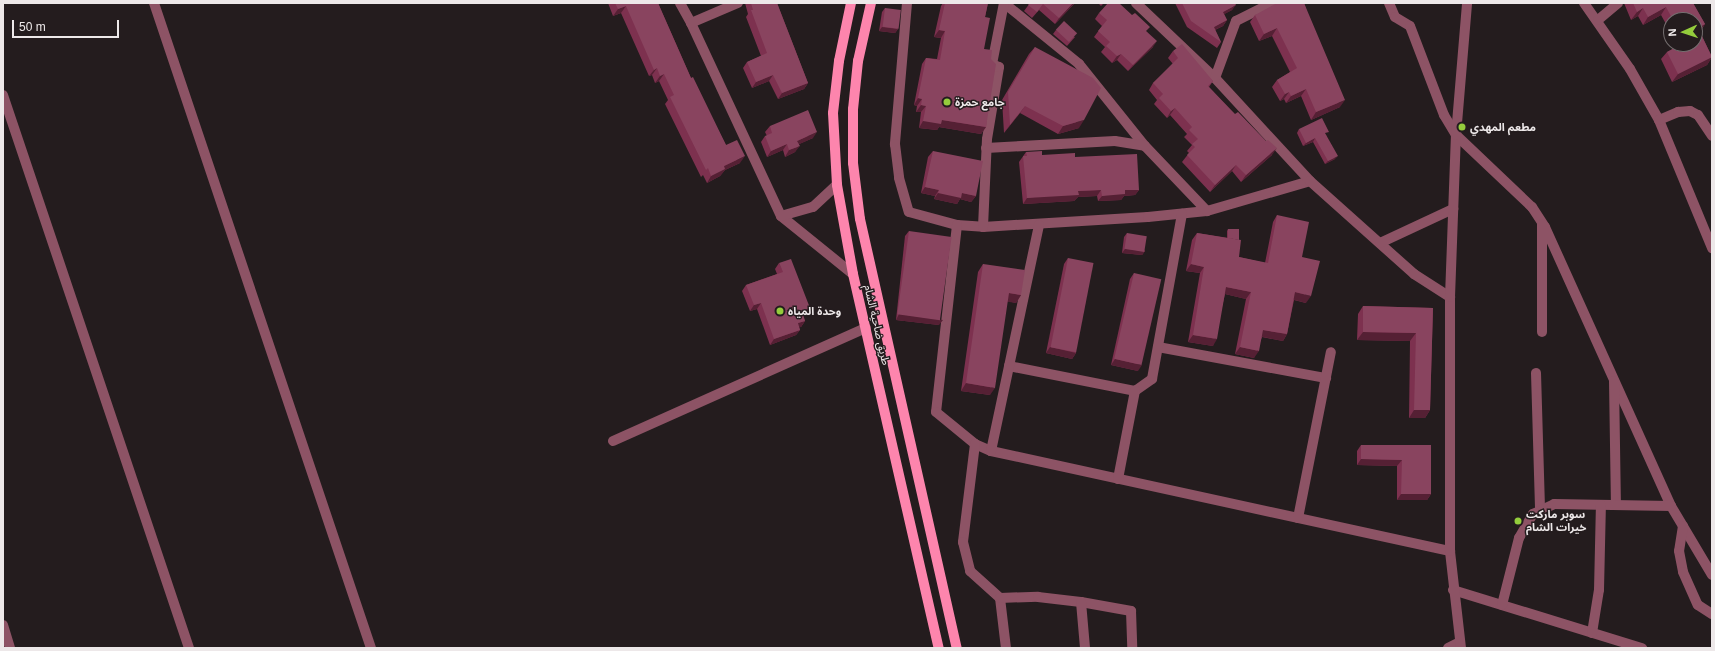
<!DOCTYPE html>
<html>
<head>
<meta charset="utf-8">
<style>
  body { margin:0 }
  #map { position:relative; width:1715px; height:651px; overflow:hidden; background:#241c1e; font-family:Helvetica,"Noto Sans Arabic",sans-serif }
  div>[style] { position:absolute }
  .minor>* { height:10px; margin:-5px; padding:0 5px; transform-origin:5px; border-radius:5px; background:#8d5365 }
  .major>* { height:10px; margin:-5px; padding:0 5px; transform-origin:5px; border-radius:5px; background:#fd85ad }
  .wall>* { inset:0; background:#7d314f }
  .shaded-wall>* { inset:0; background:#552034 }
  .building>* { inset:0; background:#89445f; transform-origin:0 0 }
  .dots>* { width:11px; height:11px; translate:-50% -50%; box-sizing:border-box; border:2px solid #241c1e; border-radius:50% }
  span { translate:-50% -50%; white-space:nowrap; text-align:center; line-height:1.15; -webkit-text-stroke:3px #241c1e; paint-order:stroke }
  .poi-label { font-size:11px; color:#ede8e9; font-weight:700 }
  .left { translate:0 -50%; text-align:left }
  .street-label { font-size:11px; color:#ede8e9 }
  .frame { position:absolute; inset:0; border:4px solid #ede8e9; pointer-events:none }
  .north { position:absolute; left:1663px; top:12px; width:40px; height:40px; box-sizing:border-box; background:#241c1e; border:1px solid #746e6f; border-radius:50%; rotate:267deg; font-size:11px; font-weight:700; line-height:16px; text-align:center; color:#ede8e9 }
  .north::after { content:''; display:block; margin:auto; width:14px; height:18px; background:#94cc3c; clip-path:polygon(50% 0,100% 100%,50% 72%,0 100%) }
  .scale { position:absolute; left:12px; top:20px; width:107px; height:18px; box-sizing:border-box; border:2px solid #ede8e9; border-top:0; padding-left:5px; font-size:12px; line-height:14px; white-space:nowrap; color:#ede8e9; -webkit-text-stroke:3px #241c1e; paint-order:stroke }
</style>
</head>
<body>
<div id="map">
  <div class="minor">
    <div style="left:154px;top:3px;width:681px;rotate:71.41deg"></div>
    <div style="left:680px;top:3px;width:23px;rotate:61deg"></div>
    <div style="left:691px;top:23px;width:213px;rotate:65deg"></div>
    <div style="left:781px;top:216px;width:92px;rotate:38.9deg"></div>
    <div style="left:907px;top:3px;width:142px;rotate:94.9deg"></div>
    <div style="left:895px;top:144px;width:34px;rotate:83deg"></div>
    <div style="left:899px;top:178px;width:35px;rotate:74deg"></div>
    <div style="left:909px;top:212px;width:50px;rotate:15.2deg"></div>
    <div style="left:957px;top:225px;width:26px;rotate:4deg"></div>
    <div style="left:983px;top:227px;width:165px;rotate:-3.5deg"></div>
    <div style="left:1148px;top:217px;width:59px;rotate:-5.8deg"></div>
    <div style="left:1207px;top:211px;width:107px;rotate:-16.2deg"></div>
    <div style="left:1004px;top:3px;width:97px;rotate:39.1deg"></div>
    <div style="left:1079px;top:64px;width:105px;rotate:51.2deg"></div>
    <div style="left:1145px;top:146px;width:90px;rotate:46.4deg"></div>
    <div style="left:1136px;top:3px;width:109px;rotate:43.5deg"></div>
    <div style="left:1215px;top:78px;width:140px;rotate:47.3deg"></div>
    <div style="left:1310px;top:181px;width:140px;rotate:41.8deg"></div>
    <div style="left:1414px;top:274px;width:43px;rotate:32.6deg"></div>
    <div style="left:1389px;top:3px;width:15px;rotate:67deg"></div>
    <div style="left:1395px;top:17px;width:17px;rotate:31deg"></div>
    <div style="left:1410px;top:26px;width:95px;rotate:69.1deg"></div>
    <div style="left:1444px;top:115px;width:23px;rotate:59deg"></div>
    <div style="left:1456px;top:135px;width:105px;rotate:43.5deg"></div>
    <div style="left:1532px;top:207px;width:24px;rotate:57deg"></div>
    <div style="left:1545px;top:227px;width:306px;rotate:65.7deg"></div>
    <div style="left:1671px;top:506px;width:80px;rotate:59.3deg"></div>
    <div style="left:1584px;top:3px;width:80px;rotate:55.1deg"></div>
    <div style="left:1630px;top:69px;width:59px;rotate:60.4deg"></div>
    <div style="left:1659px;top:120px;width:139px;rotate:67.5deg"></div>
    <div style="left:1598px;top:20px;width:26px;rotate:-40deg"></div>
    <div style="left:691px;top:23px;width:51px;rotate:-23.1deg"></div>
    <div style="left:1215px;top:78px;width:61px;rotate:-69.8deg"></div>
    <div style="left:1236px;top:21px;width:40px;rotate:-26.6deg"></div>
    <div style="left:3px;top:95px;width:583px;rotate:71.41deg"></div>
    <div style="left:1659px;top:120px;width:21px;rotate:-23deg"></div>
    <div style="left:1678px;top:112px;width:12px;rotate:-5deg"></div>
    <div style="left:1690px;top:111px;width:9px;rotate:27deg"></div>
    <div style="left:1698px;top:115px;width:25px;rotate:56deg"></div>
    <div style="left:986px;top:148px;width:129px;rotate:-3.1deg"></div>
    <div style="left:1115px;top:141px;width:30px;rotate:9deg"></div>
    <div style="left:781px;top:216px;width:33px;rotate:-16deg"></div>
    <div style="left:813px;top:207px;width:33px;rotate:-43deg"></div>
    <div style="left:1542px;top:224px;width:108px;rotate:90deg"></div>
    <div style="left:957px;top:225px;width:188px;rotate:96.4deg"></div>
    <div style="left:936px;top:412px;width:50px;rotate:39.4deg"></div>
    <div style="left:975px;top:444px;width:17px;rotate:24deg"></div>
    <div style="left:991px;top:451px;width:470px;rotate:12.3deg"></div>
    <div style="left:983px;top:227px;width:88px;rotate:-87.4deg"></div>
    <div style="left:987px;top:139px;width:73px;rotate:-80.5deg"></div>
    <div style="left:999px;top:67px;width:8px;rotate:-157deg"></div>
    <div style="left:992px;top:64px;width:62px;rotate:-78.9deg"></div>
    <div style="left:1380px;top:243px;width:81px;rotate:-25deg"></div>
    <div style="left:1158px;top:347px;width:171px;rotate:10.5deg"></div>
    <div style="left:1009px;top:366px;width:128px;rotate:11.2deg"></div>
    <div style="left:1135px;top:391px;width:21px;rotate:-35deg"></div>
    <div style="left:1152px;top:379px;width:168px;rotate:-79.7deg"></div>
    <div style="left:1536px;top:373px;width:138px;rotate:88.3deg"></div>
    <div style="left:1614px;top:381px;width:124px;rotate:89.1deg"></div>
    <div style="left:613px;top:441px;width:277px;rotate:-24.1deg"></div>
    <div style="left:975px;top:444px;width:99px;rotate:97deg"></div>
    <div style="left:963px;top:542px;width:30px;rotate:76deg"></div>
    <div style="left:970px;top:571px;width:40px;rotate:42deg"></div>
    <div style="left:1000px;top:598px;width:50px;rotate:83.2deg"></div>
    <div style="left:991px;top:451px;width:231px;rotate:-78deg"></div>
    <div style="left:1118px;top:479px;width:90px;rotate:-79.1deg"></div>
    <div style="left:1298px;top:518px;width:169px;rotate:-78.8deg"></div>
    <div style="left:1683px;top:526px;width:25px;rotate:99deg"></div>
    <div style="left:1679px;top:551px;width:21px;rotate:79deg"></div>
    <div style="left:1683px;top:572px;width:36px;rotate:66deg"></div>
    <div style="left:1698px;top:605px;width:17px;rotate:33deg"></div>
    <div style="left:1453px;top:590px;width:198px;rotate:17.1deg"></div>
    <div style="left:1000px;top:598px;width:38px;rotate:-2deg"></div>
    <div style="left:1038px;top:597px;width:43px;rotate:6.6deg"></div>
    <div style="left:1081px;top:602px;width:51px;rotate:10.2deg"></div>
    <div style="left:1131px;top:611px;width:37px;rotate:88deg"></div>
    <div style="left:1081px;top:602px;width:46px;rotate:85deg"></div>
    <div style="left:1502px;top:605px;width:69px;rotate:-75.8deg"></div>
    <div style="left:1519px;top:538px;width:28px;rotate:-60deg"></div>
    <div style="left:1533px;top:514px;width:23px;rotate:-25deg"></div>
    <div style="left:1554px;top:504px;width:117px;rotate:1deg"></div>
    <div style="left:3px;top:625px;width:24px;rotate:73deg"></div>
    <div style="left:1592px;top:633px;width:44px;rotate:-80.8deg"></div>
    <div style="left:1599px;top:590px;width:85px;rotate:-88.7deg"></div>
    <div style="left:1448px;top:648px;width:13px;rotate:-27deg"></div>
    <div style="left:1461px;top:648px;width:98px;rotate:-96.5deg"></div>
    <div style="left:1450px;top:551px;width:254px;rotate:-90deg"></div>
    <div style="left:1450px;top:297px;width:162px;rotate:-87.9deg"></div>
    <div style="left:1456px;top:135px;width:132px;rotate:-85.2deg"></div>
  </div>
  <div class="major">
    <div style="left:851px;top:3px;width:59px;rotate:101.7deg"></div>
    <div style="left:839px;top:61px;width:52px;rotate:96.6deg"></div>
    <div style="left:833px;top:113px;width:72px;rotate:86.8deg"></div>
    <div style="left:837px;top:185px;width:90px;rotate:79.8deg"></div>
    <div style="left:853px;top:274px;width:384px;rotate:77.1deg"></div>
    <div style="left:871px;top:3px;width:59px;rotate:102.6deg"></div>
    <div style="left:858px;top:61px;width:48px;rotate:95.9deg"></div>
    <div style="left:853px;top:109px;width:54px;rotate:90deg"></div>
    <div style="left:853px;top:163px;width:56px;rotate:82.9deg"></div>
    <div style="left:860px;top:219px;width:440px;rotate:77.3deg"></div>
  </div>
  <div class="wall">
    <div style="clip-path:polygon(608px 3px,658px 3px,691px 78px,726px 145px,740px 163px,725px 170px,720px 176px,707px 183px,703px 175px,701px 177px,665px 104px,668px 100px,659px 81px,655px 83px,652px 75px,649px 76px,621px 13px,613px 16px)"></div>
    <div style="clip-path:polygon(745px 3px,777px 3px,808px 83px,804px 89px,778px 99px,769px 81px,752px 88px,743px 68px,747px 62px,761px 56px,746px 17px,748px 14px)"></div>
    <div style="clip-path:polygon(943px 3px,988px 3px,985px 17px,984px 49px,991px 59px,986px 127px,981px 134px,939px 127px,937px 130px,919px 128px,921px 112px,916px 112px,917px 106px,914px 105px,922px 64px,926px 58px,937px 59px,941px 38px,934px 37px,941px 6px)"></div>
    <div style="clip-path:polygon(1030px 3px,1075px 3px,1055px 24px,1039px 10px,1032px 18px,1024px 11px)"></div>
    <div style="clip-path:polygon(1098px 3px,1104px 3px,1101px 6px)"></div>
    <div style="clip-path:polygon(1175px 3px,1235px 3px,1232px 10px,1224px 14px,1227px 20px,1223px 26px,1215px 30px,1221px 42px,1217px 48px,1187px 27px)"></div>
    <div style="clip-path:polygon(1304px 3px,1340px 107px,1311px 120px,1301px 96px,1286px 103px,1284px 99px,1280px 101px,1272px 87px,1277px 80px,1290px 72px,1272px 36px,1259px 41px,1250px 22px,1255px 15px)"></div>
    <div style="clip-path:polygon(1624px 3px,1693px 3px,1705px 24px,1700px 32px,1712px 57px,1707px 65px,1672px 82px,1661px 59px,1667px 52px,1678px 46px,1677px 44px,1695px 44px,1695px 20px,1671px 20px,1671px 33px,1661px 15px,1643px 25px,1638px 16px,1631px 20px)"></div>
    <div style="clip-path:polygon(885px 8px,898px 29px,895px 33px,879px 31px,882px 12px)"></div>
    <div style="clip-path:polygon(1099px 13px,1147px 32px,1153px 47px,1128px 71px,1117px 60px,1112px 63px,1101px 52px,1105px 47px,1094px 37px,1102px 26px,1095px 19px)"></div>
    <div style="clip-path:polygon(1056px 30px,1075px 37px,1067px 46px,1053px 34px)"></div>
    <div style="clip-path:polygon(1035px 47px,1079px 128px,1058px 134px,1020px 113px,1004px 133px,1002px 100px,1029px 54px)"></div>
    <div style="clip-path:polygon(1173px 51px,1213px 81px,1209px 87px,1272px 155px,1241px 182px,1232px 171px,1210px 192px,1182px 162px,1189px 153px,1187px 151px,1192px 145px,1184px 137px,1187px 134px,1170px 115px,1167px 118px,1154px 104px,1157px 100px,1149px 90px,1153px 83px,1173px 64px,1168px 58px)"></div>
    <div style="clip-path:polygon(770px 126px,813px 138px,799px 144px,795px 152px,785px 157px,783px 150px,767px 157px,761px 142px,765px 136px,767px 136px,765px 132px)"></div>
    <div style="clip-path:polygon(1299px 129px,1326px 135px,1335px 159px,1325px 164px,1313px 142px,1303px 146px,1297px 133px)"></div>
    <div style="clip-path:polygon(933px 151px,976px 196px,971px 202px,960px 199px,957px 204px,934px 199px,935px 196px,921px 193px,928px 157px)"></div>
    <div style="clip-path:polygon(1026px 152px,1042px 155px,1075px 157px,1139px 190px,1135px 195px,1124px 196px,1121px 200px,1098px 201px,1097px 196px,1078px 197px,1074px 201px,1023px 204px,1019px 162px)"></div>
    <div style="clip-path:polygon(1277px 215px,1302px 257px,1306px 303px,1294px 300px,1287px 334px,1283px 341px,1262px 337px,1254px 358px,1235px 354px,1246px 299px,1225px 294px,1213px 346px,1188px 342px,1200px 273px,1186px 271px,1192px 240px,1197px 233px,1227px 238px,1227px 231px,1228px 229px,1239px 257px,1265px 263px,1273px 222px)"></div>
    <div style="clip-path:polygon(909px 231px,939px 325px,896px 320px,905px 236px)"></div>
    <div style="clip-path:polygon(1127px 233px,1145px 251px,1142px 255px,1122px 253px,1124px 237px)"></div>
    <div style="clip-path:polygon(1068px 258px,1076px 353px,1072px 359px,1046px 353px,1064px 264px)"></div>
    <div style="clip-path:polygon(779px 263px,806px 314px,803px 315px,805px 321px,801px 327px,799px 327px,800px 330px,796px 335px,770px 345px,757px 309px,750px 311px,742px 291px,746px 285px,777px 274px,775px 269px)"></div>
    <div style="clip-path:polygon(983px 264px,1021px 295px,1016px 303px,1007px 301px,990px 395px,961px 391px,978px 272px)"></div>
    <div style="clip-path:polygon(1134px 273px,1138px 371px,1111px 365px,1130px 279px)"></div>
    <div style="clip-path:polygon(1363px 306px,1433px 308px,1430px 410px,1425px 418px,1409px 418px,1410px 341px,1357px 340px,1358px 314px)"></div>
    <div style="clip-path:polygon(1361px 445px,1431px 445px,1431px 494px,1427px 500px,1397px 500px,1397px 466px,1357px 465px,1357px 451px)"></div>
  </div>
  <div class="shaded-wall">
    <div style="clip-path:polygon(1073px 3px,1075px 3px,1055px 24px,1059px 18px)"></div>
    <div style="clip-path:polygon(1236px 5px,1232px 10px,1219px 17px,1223px 12px)"></div>
    <div style="clip-path:polygon(626px 6px,621px 13px,613px 16px,618px 9px)"></div>
    <div style="clip-path:polygon(1666px 7px,1661px 15px,1643px 25px,1648px 17px)"></div>
    <div style="clip-path:polygon(1643px 8px,1638px 16px,1631px 20px,1637px 12px)"></div>
    <div style="clip-path:polygon(1227px 20px,1223px 26px,1210px 32px,1214px 27px)"></div>
    <div style="clip-path:polygon(1705px 24px,1699px 32px,1698px 28px)"></div>
    <div style="clip-path:polygon(882px 27px,898px 29px,895px 33px,879px 31px)"></div>
    <div style="clip-path:polygon(1277px 28px,1272px 36px,1259px 41px,1264px 34px)"></div>
    <div style="clip-path:polygon(939px 30px,945px 31px,941px 38px,934px 37px)"></div>
    <div style="clip-path:polygon(1157px 41px,1153px 47px,1128px 71px,1133px 65px)"></div>
    <div style="clip-path:polygon(1121px 54px,1117px 60px,1112px 63px,1117px 56px)"></div>
    <div style="clip-path:polygon(1712px 57px,1707px 65px,1672px 82px,1678px 74px)"></div>
    <div style="clip-path:polygon(657px 68px,652px 75px,649px 76px,654px 70px)"></div>
    <div style="clip-path:polygon(664px 74px,659px 81px,655px 83px,660px 76px)"></div>
    <div style="clip-path:polygon(773px 75px,769px 81px,752px 88px,756px 82px)"></div>
    <div style="clip-path:polygon(808px 83px,804px 89px,778px 99px,782px 93px)"></div>
    <div style="clip-path:polygon(1306px 89px,1301px 96px,1286px 103px,1291px 96px)"></div>
    <div style="clip-path:polygon(1289px 92px,1284px 99px,1280px 101px,1285px 94px)"></div>
    <div style="clip-path:polygon(918px 98px,922px 99px,917px 106px,914px 105px)"></div>
    <div style="clip-path:polygon(1345px 100px,1340px 107px,1311px 120px,1316px 112px)"></div>
    <div style="clip-path:polygon(921px 105px,926px 106px,921px 112px,916px 112px)"></div>
    <div style="clip-path:polygon(1025px 106px,1020px 113px,1004px 133px,1010px 125px)"></div>
    <div style="clip-path:polygon(1175px 108px,1170px 115px,1167px 118px,1171px 111px)"></div>
    <div style="clip-path:polygon(942px 120px,986px 127px,981px 134px,939px 127px,937px 130px,919px 128px,923px 121px)"></div>
    <div style="clip-path:polygon(1084px 120px,1079px 128px,1058px 134px,1063px 126px)"></div>
    <div style="clip-path:polygon(817px 132px,813px 138px,793px 147px,797px 141px)"></div>
    <div style="clip-path:polygon(1315px 138px,1313px 142px,1303px 146px,1306px 143px)"></div>
    <div style="clip-path:polygon(787px 144px,783px 150px,767px 157px,771px 151px)"></div>
    <div style="clip-path:polygon(800px 146px,795px 152px,785px 157px,789px 150px)"></div>
    <div style="clip-path:polygon(1277px 148px,1272px 155px,1241px 182px,1246px 175px)"></div>
    <div style="clip-path:polygon(745px 156px,740px 163px,725px 170px,720px 176px,707px 183px,711px 176px,724px 166px)"></div>
    <div style="clip-path:polygon(1338px 156px,1335px 159px,1325px 164px,1328px 161px)"></div>
    <div style="clip-path:polygon(1236px 165px,1232px 171px,1210px 192px,1215px 185px)"></div>
    <div style="clip-path:polygon(925px 187px,939px 190px,935px 196px,921px 193px)"></div>
    <div style="clip-path:polygon(1101px 190px,1097px 196px,1078px 197px,1074px 201px,1023px 204px,1027px 198px,1078px 191px)"></div>
    <div style="clip-path:polygon(1125px 190px,1139px 190px,1135px 195px,1124px 196px,1121px 200px,1098px 201px,1102px 196px)"></div>
    <div style="clip-path:polygon(938px 193px,962px 193px,976px 196px,971px 202px,960px 199px,957px 204px,934px 199px)"></div>
    <div style="clip-path:polygon(1125px 249px,1145px 251px,1142px 255px,1122px 253px)"></div>
    <div style="clip-path:polygon(1191px 264px,1204px 267px,1200px 273px,1186px 271px)"></div>
    <div style="clip-path:polygon(1226px 287px,1251px 292px,1246px 299px,1221px 293px)"></div>
    <div style="clip-path:polygon(1295px 292px,1311px 296px,1306px 303px,1291px 299px)"></div>
    <div style="clip-path:polygon(1009px 293px,1021px 295px,1016px 303px,1003px 301px)"></div>
    <div style="clip-path:polygon(761px 303px,757px 309px,750px 311px,754px 305px)"></div>
    <div style="clip-path:polygon(810px 308px,806px 314px,797px 317px,802px 311px)"></div>
    <div style="clip-path:polygon(899px 314px,943px 320px,939px 325px,896px 320px)"></div>
    <div style="clip-path:polygon(805px 321px,801px 327px,794px 329px,798px 323px)"></div>
    <div style="clip-path:polygon(800px 330px,796px 335px,770px 345px,774px 339px)"></div>
    <div style="clip-path:polygon(1263px 330px,1287px 334px,1283px 341px,1258px 336px)"></div>
    <div style="clip-path:polygon(1363px 332px,1416px 333px,1410px 341px,1357px 340px)"></div>
    <div style="clip-path:polygon(1193px 335px,1217px 339px,1213px 346px,1188px 342px)"></div>
    <div style="clip-path:polygon(1050px 347px,1076px 353px,1072px 359px,1046px 353px)"></div>
    <div style="clip-path:polygon(1240px 347px,1259px 351px,1254px 358px,1235px 354px)"></div>
    <div style="clip-path:polygon(1115px 359px,1142px 365px,1138px 371px,1111px 365px)"></div>
    <div style="clip-path:polygon(966px 383px,995px 388px,990px 395px,961px 391px)"></div>
    <div style="clip-path:polygon(1414px 410px,1430px 410px,1425px 418px,1409px 418px)"></div>
    <div style="clip-path:polygon(1361px 459px,1402px 460px,1397px 466px,1357px 465px)"></div>
    <div style="clip-path:polygon(1401px 494px,1431px 494px,1427px 500px,1397px 500px)"></div>
  </div>
  <div class="building">
    <div style="clip-path:polygon(615px 3px,658px 3px,691px 78px,693px 77px,726px 145px,737px 140px,745px 156px,724px 166px,725px 169px,711px 176px,708px 168px,706px 170px,670px 97px,674px 95px,664px 74px,660px 76px,657px 68px,654px 70px,626px 6px,618px 9px)"></div>
    <div style="clip-path:polygon(751px 3px,777px 3px,808px 83px,782px 93px,773px 75px,756px 82px,747px 62px,767px 53px,751px 10px,753px 10px)"></div>
    <div style="clip-path:polygon(945px 3px,988px 3px,985px 17px,990px 18px,984px 49px,992px 50px,991px 59px,996px 64px,986px 127px,942px 120px,941px 124px,923px 121px,926px 106px,921px 105px,922px 99px,918px 98px,926px 58px,940px 60px,945px 31px,939px 30px)"></div>
    <div style="clip-path:polygon(1030px 3px,1073px 3px,1059px 18px,1043px 4px,1037px 12px,1028px 5px)"></div>
    <div style="clip-path:polygon(1108px 3px,1119px 3px,1132px 15px,1135px 13px,1150px 27px,1146px 31px,1157px 41px,1133px 65px,1121px 54px,1117px 56px,1106px 46px,1110px 42px,1098px 31px,1107px 20px,1099px 13px)"></div>
    <div style="clip-path:polygon(1182px 3px,1235px 3px,1236px 5px,1223px 12px,1227px 20px,1214px 27px,1221px 42px,1191px 21px)"></div>
    <div style="clip-path:polygon(1277px 3px,1304px 3px,1345px 100px,1316px 112px,1306px 89px,1291px 96px,1289px 92px,1285px 94px,1277px 80px,1297px 68px,1277px 28px,1264px 34px,1255px 15px)"></div>
    <div style="clip-path:polygon(1633px 3px,1693px 3px,1705px 24px,1698px 28px,1712px 57px,1678px 74px,1667px 52px,1682px 44px,1695px 44px,1695px 20px,1673px 20px,1666px 7px,1648px 17px,1643px 8px,1637px 12px)"></div>
    <div style="left:885px;top:8px;width:16px;height:19px;rotate:7deg"></div>
    <div style="left:1064px;top:21px;width:18px;height:12px;rotate:43deg"></div>
    <div style="clip-path:polygon(1182px 44px,1213px 81px,1208px 86px,1235px 114px,1238px 112px,1266px 141px,1268px 140px,1277px 148px,1246px 175px,1236px 165px,1215px 185px,1187px 155px,1195px 147px,1192px 144px,1198px 139px,1189px 130px,1192px 127px,1175px 108px,1171px 111px,1159px 98px,1163px 94px,1153px 83px,1178px 58px,1173px 51px)"></div>
    <div style="clip-path:polygon(1035px 47px,1093px 78px,1101px 88px,1084px 120px,1063px 126px,1025px 106px,1010px 125px,1008px 92px)"></div>
    <div style="clip-path:polygon(808px 110px,817px 132px,797px 141px,800px 146px,789px 150px,787px 144px,771px 151px,765px 136px,772px 133px,770px 126px)"></div>
    <div style="clip-path:polygon(1322px 118px,1329px 132px,1325px 133px,1338px 156px,1328px 161px,1315px 138px,1306px 143px,1299px 129px)"></div>
    <div style="clip-path:polygon(933px 151px,983px 161px,976px 196px,962px 193px,961px 198px,938px 193px,939px 190px,925px 187px)"></div>
    <div style="clip-path:polygon(1042px 151px,1042px 155px,1075px 153px,1075px 157px,1137px 154px,1139px 190px,1125px 190px,1125px 194px,1102px 196px,1101px 190px,1078px 191px,1079px 195px,1027px 198px,1023px 156px,1027px 156px,1026px 152px)"></div>
    <div style="clip-path:polygon(1277px 215px,1309px 222px,1302px 257px,1320px 261px,1311px 296px,1295px 292px,1287px 334px,1263px 330px,1259px 351px,1240px 347px,1251px 292px,1226px 287px,1217px 339px,1193px 335px,1204px 267px,1191px 264px,1197px 233px,1241px 240px,1239px 257px,1268px 263px)"></div>
    <div style="clip-path:polygon(1228px 229px,1239px 229px,1239px 240px,1228px 238px)"></div>
    <div style="left:909px;top:231px;width:43px;height:84px;rotate:8deg"></div>
    <div style="left:1127px;top:233px;width:20px;height:16px;rotate:9deg"></div>
    <div style="left:1068px;top:258px;width:26px;height:91px;rotate:11deg"></div>
    <div style="clip-path:polygon(791px 259px,810px 308px,802px 311px,805px 321px,798px 323px,800px 330px,774px 339px,761px 303px,754px 305px,746px 285px,783px 272px,779px 263px)"></div>
    <div style="clip-path:polygon(983px 264px,1025px 270px,1021px 295px,1009px 293px,995px 388px,966px 383px)"></div>
    <div style="left:1134px;top:273px;width:28px;height:88px;rotate:13deg"></div>
    <div style="clip-path:polygon(1363px 306px,1433px 308px,1430px 410px,1414px 410px,1416px 333px,1363px 332px)"></div>
    <div style="clip-path:polygon(1361px 445px,1431px 445px,1431px 494px,1401px 494px,1402px 460px,1361px 459px)"></div>
  </div>
  <div class="dots">
    <div style="left:947px;top:102px;background:#94cc3c"></div>
    <div style="left:1462px;top:127px;background:#94cc3c"></div>
    <div style="left:780px;top:311px;background:#94cc3c"></div>
    <div style="left:1518px;top:521px;background:#94cc3c"></div>
  </div>
  <div class="poi-label">
    <span class="left" style="left:955px;top:102px">جامع حمزة</span>
    <span class="left" style="left:1470px;top:127px">مطعم المهدي</span>
    <span class="left" style="left:788px;top:311px">وحدة المياه</span>
    <span class="left" style="left:1526px;top:521px">سوبر ماركت<br>خيرات الشام</span>
  </div>
  <div class="street-label">
    <span style="left:877px;top:325px;rotate:77deg">طريق ضاحية الشام</span>
  </div>
  <div class="frame"></div>
  <div class="north">N</div>
  <div class="scale">50 m</div>
</div>
</body>
</html>
